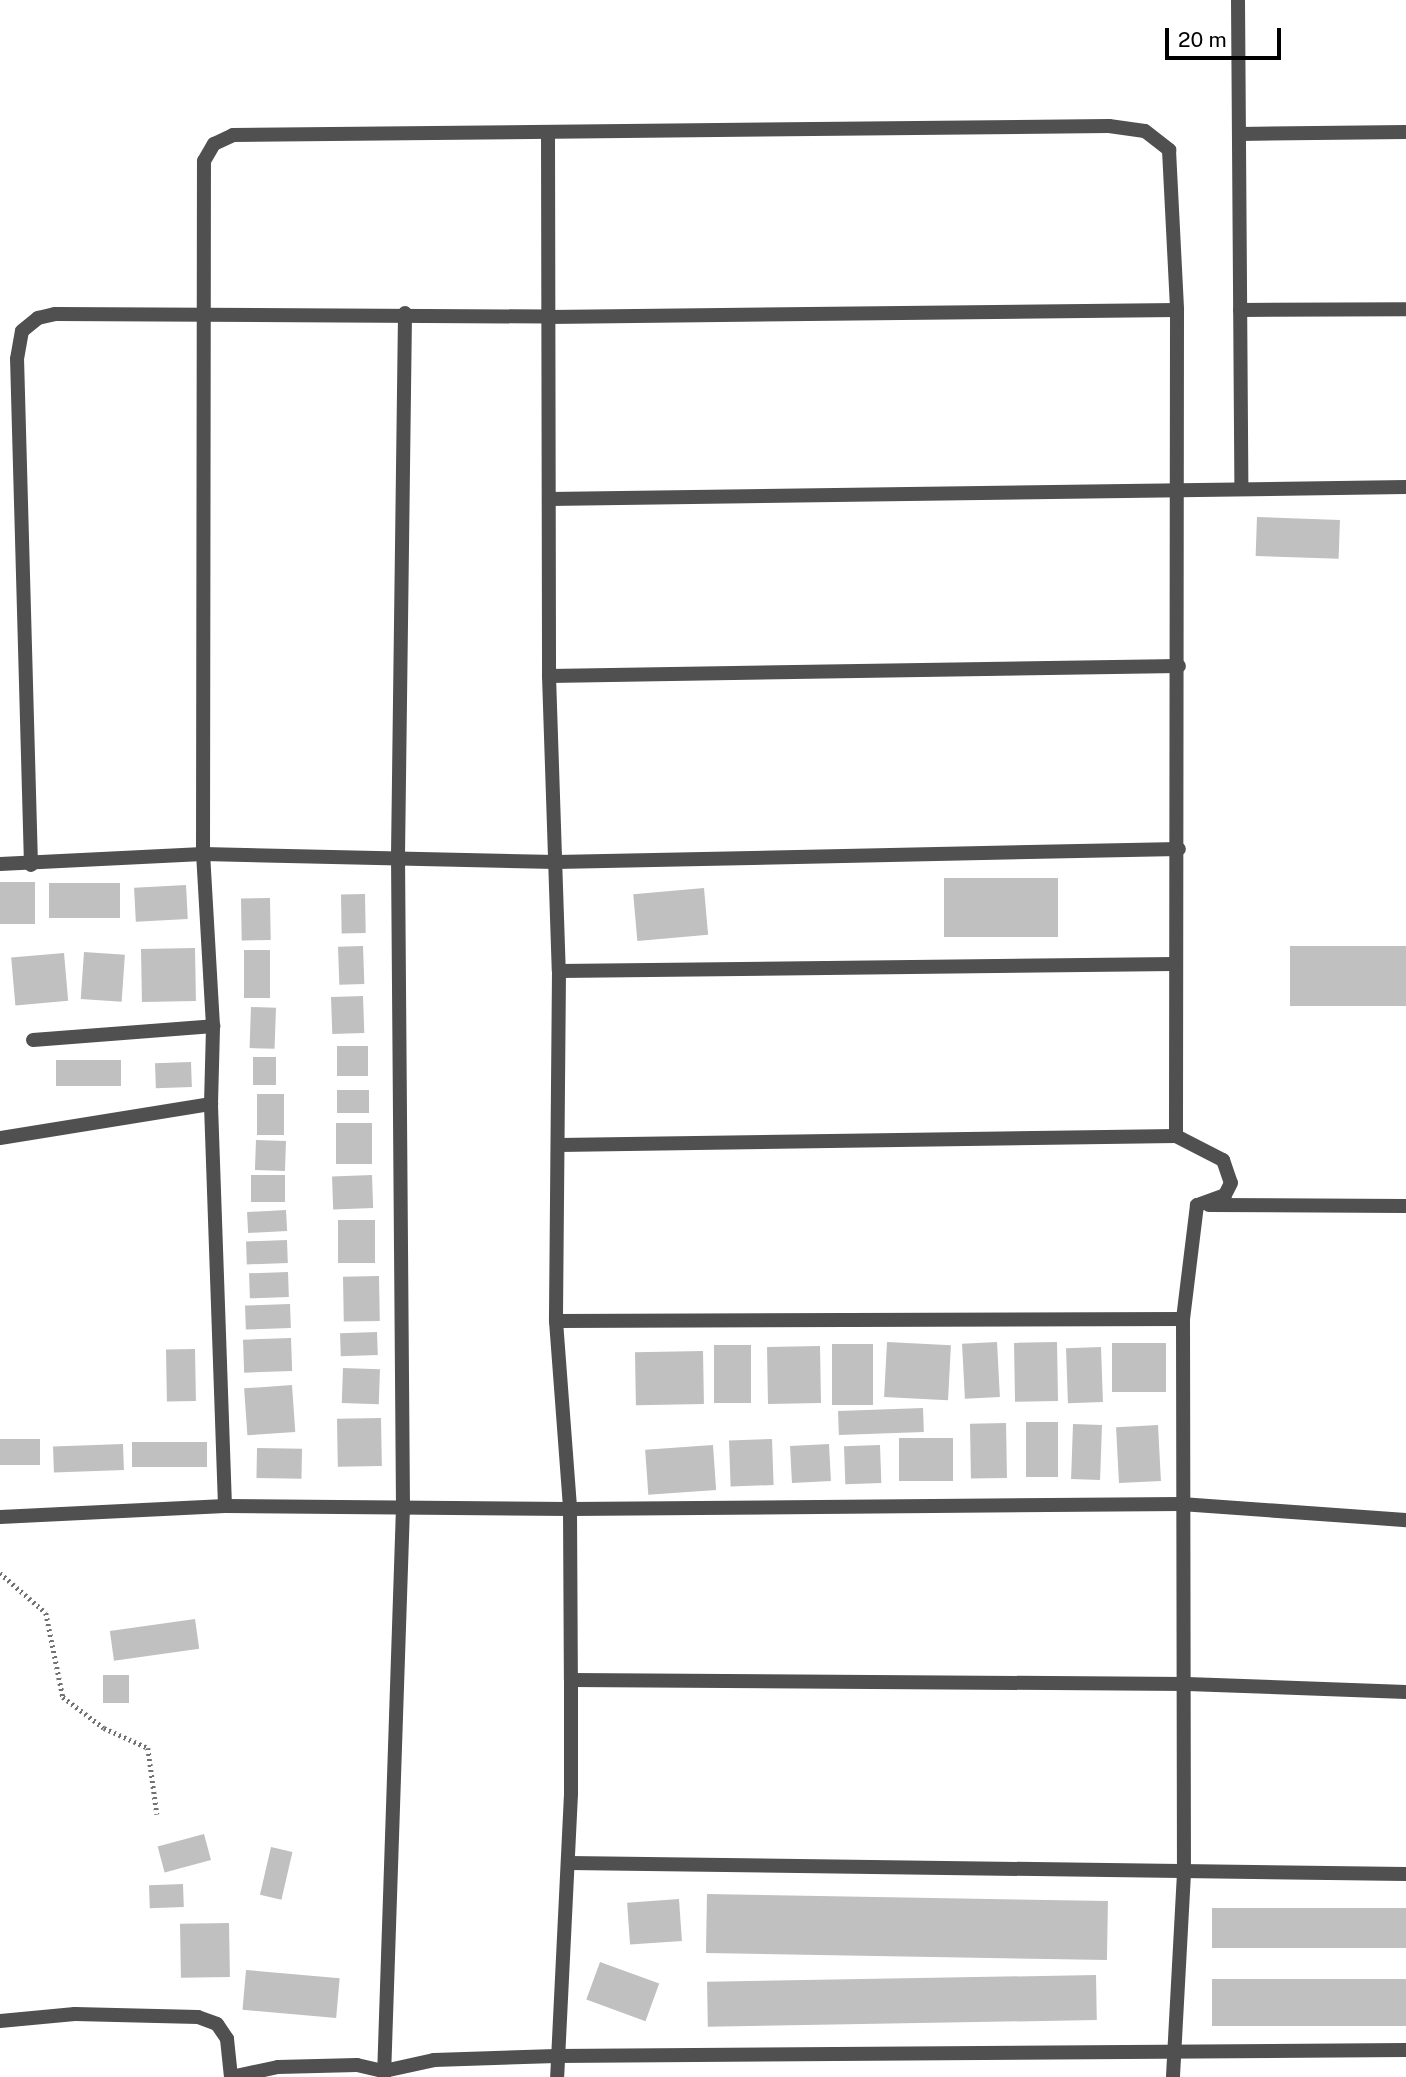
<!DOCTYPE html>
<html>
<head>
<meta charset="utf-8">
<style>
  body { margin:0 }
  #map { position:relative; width:1406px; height:2077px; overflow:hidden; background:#fff; font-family:"Public Sans",sans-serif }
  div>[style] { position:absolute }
  .building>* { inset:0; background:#c0c0c0; transform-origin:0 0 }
  .path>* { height:4.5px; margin-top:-2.25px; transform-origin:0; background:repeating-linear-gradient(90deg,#727272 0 2px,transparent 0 5.5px) }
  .street>* { height:14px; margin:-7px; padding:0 7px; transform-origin:7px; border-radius:7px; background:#505050 }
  span { translate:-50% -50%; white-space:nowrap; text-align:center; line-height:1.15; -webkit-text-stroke:7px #fff; paint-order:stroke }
  .scale { position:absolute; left:1165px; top:28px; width:116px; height:32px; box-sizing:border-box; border:4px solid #000; border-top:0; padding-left:9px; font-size:21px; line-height:24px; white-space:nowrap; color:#000; -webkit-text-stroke:5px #fff; paint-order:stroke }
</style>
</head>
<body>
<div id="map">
  <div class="building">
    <div style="left:1257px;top:517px;width:83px;height:39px;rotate:2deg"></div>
    <div style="left:944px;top:878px;width:114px;height:59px"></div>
    <div style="left:0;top:882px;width:35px;height:42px"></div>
    <div style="left:120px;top:883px;width:35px;height:71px;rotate:90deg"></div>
    <div style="left:186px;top:885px;width:34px;height:52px;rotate:87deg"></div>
    <div style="left:704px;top:888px;width:47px;height:71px;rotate:85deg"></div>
    <div style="left:365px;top:894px;width:39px;height:24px;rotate:89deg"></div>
    <div style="left:270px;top:898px;width:42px;height:29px;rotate:89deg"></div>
    <div style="left:363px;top:946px;width:38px;height:25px;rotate:88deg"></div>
    <div style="left:1406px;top:946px;width:60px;height:116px;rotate:90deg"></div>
    <div style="left:195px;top:948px;width:53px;height:54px;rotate:89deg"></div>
    <div style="left:244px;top:950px;width:26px;height:48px"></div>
    <div style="left:84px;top:952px;width:41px;height:47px;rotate:4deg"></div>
    <div style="left:64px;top:953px;width:48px;height:53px;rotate:85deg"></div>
    <div style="left:363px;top:996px;width:37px;height:32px;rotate:88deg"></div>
    <div style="left:251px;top:1007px;width:25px;height:41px;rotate:2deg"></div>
    <div style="left:368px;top:1046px;width:30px;height:31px;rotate:90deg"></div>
    <div style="left:253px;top:1057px;width:23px;height:28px"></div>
    <div style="left:121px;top:1060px;width:26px;height:65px;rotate:90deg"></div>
    <div style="left:191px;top:1062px;width:25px;height:36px;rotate:88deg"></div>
    <div style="left:337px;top:1090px;width:32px;height:23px"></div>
    <div style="left:257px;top:1094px;width:27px;height:41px"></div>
    <div style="left:372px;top:1123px;width:41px;height:36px;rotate:90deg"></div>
    <div style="left:256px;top:1140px;width:30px;height:30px;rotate:2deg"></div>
    <div style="left:251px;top:1175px;width:34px;height:27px"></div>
    <div style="left:372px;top:1175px;width:33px;height:40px;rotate:88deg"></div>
    <div style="left:286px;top:1210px;width:21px;height:39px;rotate:87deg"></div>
    <div style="left:338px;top:1220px;width:37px;height:43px"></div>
    <div style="left:287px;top:1240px;width:23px;height:41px;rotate:88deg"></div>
    <div style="left:288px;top:1272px;width:25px;height:39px;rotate:88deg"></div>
    <div style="left:379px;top:1276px;width:45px;height:36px;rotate:89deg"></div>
    <div style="left:290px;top:1304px;width:24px;height:45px;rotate:88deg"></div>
    <div style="left:377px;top:1332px;width:23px;height:37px;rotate:88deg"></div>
    <div style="left:291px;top:1338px;width:33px;height:48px;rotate:88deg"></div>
    <div style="left:887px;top:1342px;width:64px;height:55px;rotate:3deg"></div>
    <div style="left:997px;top:1342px;width:55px;height:35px;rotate:87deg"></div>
    <div style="left:1057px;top:1342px;width:59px;height:43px;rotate:89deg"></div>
    <div style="left:1166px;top:1343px;width:49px;height:54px;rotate:90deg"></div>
    <div style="left:832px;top:1344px;width:41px;height:61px"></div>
    <div style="left:751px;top:1345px;width:58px;height:37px;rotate:90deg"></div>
    <div style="left:820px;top:1346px;width:57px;height:53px;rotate:89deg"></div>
    <div style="left:1101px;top:1347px;width:55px;height:35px;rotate:88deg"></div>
    <div style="left:195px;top:1349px;width:52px;height:29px;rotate:89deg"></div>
    <div style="left:703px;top:1351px;width:53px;height:68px;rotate:89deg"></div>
    <div style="left:343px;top:1368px;width:37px;height:35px;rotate:2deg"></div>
    <div style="left:292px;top:1385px;width:47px;height:48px;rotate:86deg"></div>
    <div style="left:923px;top:1408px;width:24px;height:85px;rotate:88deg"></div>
    <div style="left:381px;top:1418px;width:48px;height:44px;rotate:89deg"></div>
    <div style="left:1026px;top:1422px;width:32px;height:55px"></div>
    <div style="left:1006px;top:1423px;width:55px;height:36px;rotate:89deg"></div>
    <div style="left:1073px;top:1424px;width:29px;height:55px;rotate:2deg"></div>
    <div style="left:1158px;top:1425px;width:56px;height:42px;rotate:87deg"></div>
    <div style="left:899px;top:1438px;width:54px;height:43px"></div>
    <div style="left:40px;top:1439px;width:26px;height:40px;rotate:90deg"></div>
    <div style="left:772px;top:1439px;width:46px;height:43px;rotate:88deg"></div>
    <div style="left:207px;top:1442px;width:25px;height:75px;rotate:90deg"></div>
    <div style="left:123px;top:1444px;width:26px;height:70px;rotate:88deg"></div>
    <div style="left:829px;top:1444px;width:37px;height:39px;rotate:87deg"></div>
    <div style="left:713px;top:1445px;width:45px;height:68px;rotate:86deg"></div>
    <div style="left:880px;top:1445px;width:38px;height:36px;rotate:88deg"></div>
    <div style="left:257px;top:1448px;width:45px;height:30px;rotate:1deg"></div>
    <div style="left:195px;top:1619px;width:30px;height:86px;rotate:82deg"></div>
    <div style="left:103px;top:1675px;width:26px;height:28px"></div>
    <div style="left:204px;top:1834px;width:27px;height:48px;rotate:75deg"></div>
    <div style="left:271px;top:1847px;width:22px;height:49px;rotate:13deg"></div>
    <div style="left:183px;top:1884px;width:23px;height:34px;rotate:88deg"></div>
    <div style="left:707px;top:1894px;width:401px;height:59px;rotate:1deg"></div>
    <div style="left:679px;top:1899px;width:42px;height:52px;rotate:86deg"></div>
    <div style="left:1212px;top:1908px;width:194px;height:40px"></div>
    <div style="left:229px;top:1923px;width:54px;height:49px;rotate:89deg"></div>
    <div style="left:600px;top:1962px;width:63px;height:40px;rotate:20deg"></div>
    <div style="left:246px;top:1970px;width:94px;height:40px;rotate:5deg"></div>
    <div style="left:1096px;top:1975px;width:45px;height:389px;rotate:89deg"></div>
    <div style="left:1212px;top:1979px;width:194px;height:47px"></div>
  </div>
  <div class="path">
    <div style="left:0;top:1573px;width:61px;rotate:41deg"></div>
    <div style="left:46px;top:1613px;width:86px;rotate:78.6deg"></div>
    <div style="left:63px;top:1697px;width:51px;rotate:37.1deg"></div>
    <div style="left:104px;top:1728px;width:48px;rotate:24.4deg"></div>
    <div style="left:148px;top:1748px;width:67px;rotate:82.2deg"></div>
  </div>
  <div class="street">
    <div style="left:1238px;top:0;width:489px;rotate:89.6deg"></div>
    <div style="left:548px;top:132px;width:544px;rotate:89.89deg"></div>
    <div style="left:549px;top:676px;width:295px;rotate:88.1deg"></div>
    <div style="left:559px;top:971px;width:350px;rotate:90.5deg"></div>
    <div style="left:556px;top:1321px;width:189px;rotate:85.7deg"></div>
    <div style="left:570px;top:1509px;width:171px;rotate:89.7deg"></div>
    <div style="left:571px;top:1680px;width:114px;rotate:90deg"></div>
    <div style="left:571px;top:1794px;width:283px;rotate:92.8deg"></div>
    <div style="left:1239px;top:134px;width:167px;rotate:-0.7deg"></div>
    <div style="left:1240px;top:310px;width:166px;rotate:-0.3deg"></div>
    <div style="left:549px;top:499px;width:857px;rotate:-0.8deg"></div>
    <div style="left:549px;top:676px;width:630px;rotate:-0.91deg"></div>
    <div style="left:0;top:864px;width:203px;rotate:-2.8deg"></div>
    <div style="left:203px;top:854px;width:353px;rotate:1.3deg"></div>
    <div style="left:556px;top:862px;width:623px;rotate:-1.2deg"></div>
    <div style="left:31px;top:865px;width:506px;rotate:-91.58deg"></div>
    <div style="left:17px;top:359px;width:28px;rotate:-80deg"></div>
    <div style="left:22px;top:331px;width:21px;rotate:-39deg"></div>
    <div style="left:38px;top:318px;width:17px;rotate:-13deg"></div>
    <div style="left:55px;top:314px;width:494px;rotate:0.3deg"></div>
    <div style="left:549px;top:317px;width:628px;rotate:-0.64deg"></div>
    <div style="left:559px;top:971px;width:616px;rotate:-0.65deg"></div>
    <div style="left:33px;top:1040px;width:181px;rotate:-4.4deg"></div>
    <div style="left:0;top:1138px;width:214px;rotate:-9.2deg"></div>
    <div style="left:559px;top:1145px;width:617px;rotate:-0.84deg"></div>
    <div style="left:1209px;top:1205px;width:197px;rotate:0.3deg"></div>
    <div style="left:556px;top:1321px;width:627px;rotate:-0.18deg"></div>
    <div style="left:225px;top:1506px;width:402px;rotate:-92deg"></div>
    <div style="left:211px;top:1104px;width:78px;rotate:-88.5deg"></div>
    <div style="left:213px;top:1026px;width:172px;rotate:-93.3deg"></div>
    <div style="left:203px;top:854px;width:693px;rotate:-89.92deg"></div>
    <div style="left:204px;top:161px;width:20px;rotate:-60deg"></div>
    <div style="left:214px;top:144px;width:21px;rotate:-25deg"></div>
    <div style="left:233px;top:135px;width:876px;rotate:-0.59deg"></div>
    <div style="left:1109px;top:126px;width:36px;rotate:8deg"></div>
    <div style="left:1145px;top:131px;width:31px;rotate:38deg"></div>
    <div style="left:1169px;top:150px;width:160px;rotate:87.1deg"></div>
    <div style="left:1177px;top:310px;width:826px;rotate:90.07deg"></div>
    <div style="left:1176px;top:1136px;width:53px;rotate:27.1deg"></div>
    <div style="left:1223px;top:1160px;width:24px;rotate:71deg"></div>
    <div style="left:1231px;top:1183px;width:13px;rotate:117deg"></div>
    <div style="left:1225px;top:1195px;width:30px;rotate:160deg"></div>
    <div style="left:1197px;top:1205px;width:115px;rotate:97deg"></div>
    <div style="left:1183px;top:1319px;width:554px;rotate:89.9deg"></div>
    <div style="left:1184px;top:1873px;width:204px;rotate:93.1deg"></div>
    <div style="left:0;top:1517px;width:225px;rotate:-2.8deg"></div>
    <div style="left:225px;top:1506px;width:345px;rotate:0.5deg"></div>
    <div style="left:570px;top:1509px;width:611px;rotate:-0.47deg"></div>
    <div style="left:1181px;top:1504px;width:226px;rotate:4.1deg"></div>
    <div style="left:571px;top:1680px;width:616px;rotate:0.37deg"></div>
    <div style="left:1187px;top:1684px;width:219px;rotate:2.1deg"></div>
    <div style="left:569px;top:1863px;width:837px;rotate:0.75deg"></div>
    <div style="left:0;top:2021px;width:75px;rotate:-5.3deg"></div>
    <div style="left:75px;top:2014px;width:123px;rotate:1.4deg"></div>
    <div style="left:198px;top:2017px;width:20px;rotate:20deg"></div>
    <div style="left:217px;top:2024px;width:18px;rotate:56deg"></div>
    <div style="left:227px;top:2039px;width:38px;rotate:84deg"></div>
    <div style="left:231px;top:2077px;width:48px;rotate:-12deg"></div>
    <div style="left:278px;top:2067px;width:79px;rotate:-1.5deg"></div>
    <div style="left:357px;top:2065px;width:28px;rotate:13deg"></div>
    <div style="left:384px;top:2071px;width:51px;rotate:-12.4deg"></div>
    <div style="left:434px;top:2060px;width:122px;rotate:-1.9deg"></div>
    <div style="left:556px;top:2056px;width:850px;rotate:-0.4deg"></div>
    <div style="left:384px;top:2077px;width:570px;rotate:-88.09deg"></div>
    <div style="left:403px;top:1507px;width:651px;rotate:-90.44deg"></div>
    <div style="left:398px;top:856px;width:543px;rotate:-89.26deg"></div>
  </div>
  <div class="scale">20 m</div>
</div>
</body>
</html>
